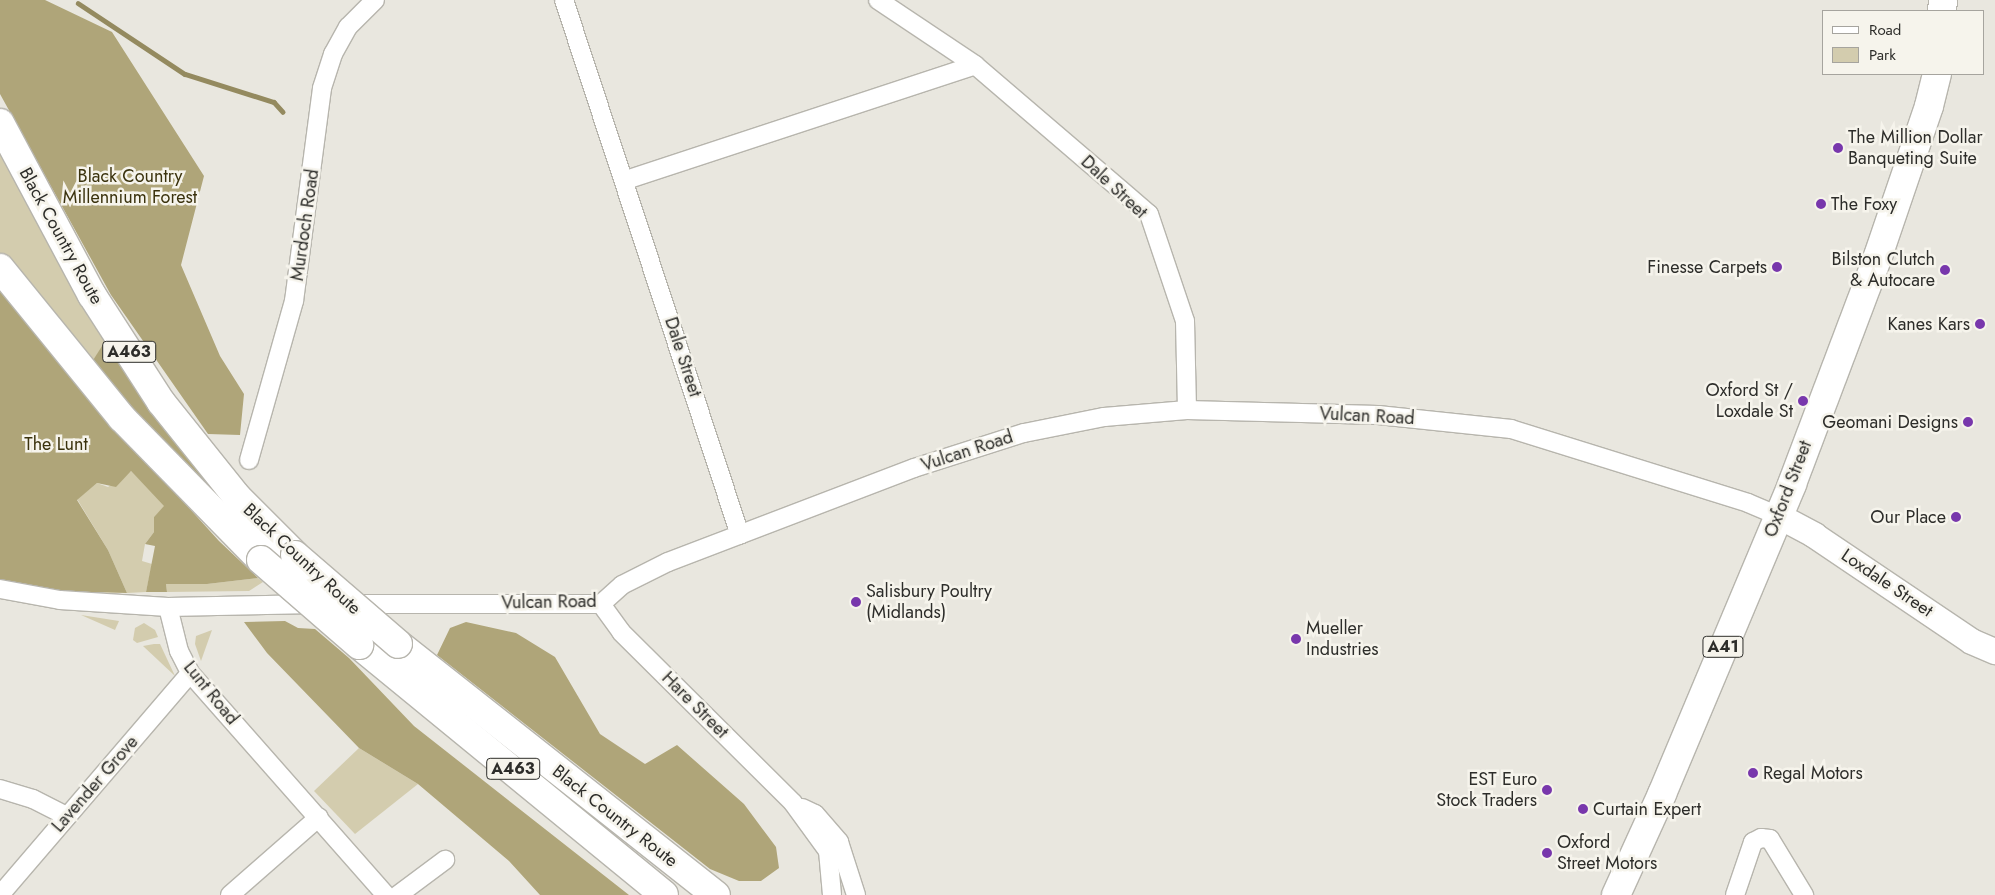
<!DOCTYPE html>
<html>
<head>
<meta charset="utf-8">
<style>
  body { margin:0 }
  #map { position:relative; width:1995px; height:895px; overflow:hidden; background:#e9e7df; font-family:Jost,sans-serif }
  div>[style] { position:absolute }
  .green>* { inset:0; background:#d3ccae }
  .forest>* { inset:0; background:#afa579 }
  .stream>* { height:4.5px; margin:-2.25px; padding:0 2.25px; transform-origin:2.25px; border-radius:2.25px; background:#948a5f }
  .roads { filter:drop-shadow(1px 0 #b7b5ad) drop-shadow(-1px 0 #b7b5ad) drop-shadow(0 1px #b7b5ad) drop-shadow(0 -1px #b7b5ad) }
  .street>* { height:18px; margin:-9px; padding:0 9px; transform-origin:9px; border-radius:9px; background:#fff }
  .secondary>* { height:25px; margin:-12.5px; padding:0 12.5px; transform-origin:12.5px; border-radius:12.5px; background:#fff }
  .highway>* { height:28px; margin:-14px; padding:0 14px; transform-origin:14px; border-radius:14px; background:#fff }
  .bridges { filter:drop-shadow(1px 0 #b7b5ad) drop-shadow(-1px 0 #b7b5ad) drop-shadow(0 1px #b7b5ad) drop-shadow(0 -1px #b7b5ad) }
  .highway-bridge>* { height:28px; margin:-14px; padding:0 14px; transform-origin:14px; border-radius:14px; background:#fff }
  .dots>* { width:14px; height:14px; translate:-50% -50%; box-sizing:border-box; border:2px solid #f6f4ec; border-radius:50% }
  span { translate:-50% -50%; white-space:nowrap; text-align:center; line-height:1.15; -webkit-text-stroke:5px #f6f4ec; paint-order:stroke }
  .shield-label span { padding:1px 4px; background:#f6f4ec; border:1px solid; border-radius:4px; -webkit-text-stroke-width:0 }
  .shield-label { font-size:16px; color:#2d2d2a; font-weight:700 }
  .poi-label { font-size:18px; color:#2d2d2a }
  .left { translate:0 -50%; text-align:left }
  .right { translate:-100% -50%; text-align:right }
  .park-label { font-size:18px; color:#3a320d }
  .street-label { font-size:18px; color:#2d2d2a }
  .legend { position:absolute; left:1822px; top:10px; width:162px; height:65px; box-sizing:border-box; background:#f6f4ec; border:1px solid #a6a49e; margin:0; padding:6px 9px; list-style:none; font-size:15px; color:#2d2d2a }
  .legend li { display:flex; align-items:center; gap:10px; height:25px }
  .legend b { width:25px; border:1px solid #a6a49e }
</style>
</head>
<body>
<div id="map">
  <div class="green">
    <div style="clip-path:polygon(0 139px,100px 321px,132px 414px,0 255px)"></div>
    <div style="clip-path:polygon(131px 471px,165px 506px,154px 517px,154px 532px,145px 544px,142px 561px,152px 564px,146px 592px,127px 593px,108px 550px,77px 499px,97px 483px,108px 487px)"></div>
    <div style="clip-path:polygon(258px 578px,263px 582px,249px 591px,167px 592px,166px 584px,207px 584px)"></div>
    <div style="clip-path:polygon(81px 615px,119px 621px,115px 630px)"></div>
    <div style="clip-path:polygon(144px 623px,155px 630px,158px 637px,137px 643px,133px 640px,135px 628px)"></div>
    <div style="clip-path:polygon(212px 630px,201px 661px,195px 644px,196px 636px)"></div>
    <div style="clip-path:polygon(154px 644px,160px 644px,175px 676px,143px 646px)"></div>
    <div style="clip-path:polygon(359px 748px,418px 784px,355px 834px,314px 791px)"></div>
  </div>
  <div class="forest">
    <div style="clip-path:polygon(0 0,45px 0,112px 32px,204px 176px,181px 265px,220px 356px,244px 394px,240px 435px,208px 434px,111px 295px,0 94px)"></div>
    <div style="clip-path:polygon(0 287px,141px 455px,219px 541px,258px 578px,207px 584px,166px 584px,167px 592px,146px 592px,155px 546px,145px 544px,154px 532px,154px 517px,164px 506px,131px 471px,116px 487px,97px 483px,77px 500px,108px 550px,127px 593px,52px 591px,0 581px)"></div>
    <div style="clip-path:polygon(109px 335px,295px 569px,285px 570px,90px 365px)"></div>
    <div style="clip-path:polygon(285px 621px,298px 628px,315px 629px,349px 658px,414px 726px,629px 895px,540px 895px,509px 861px,418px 784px,359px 748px,267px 653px,244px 622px)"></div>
    <div style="clip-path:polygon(466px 622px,516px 633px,555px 657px,600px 734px,645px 764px,677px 745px,744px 804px,776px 847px,779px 868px,761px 881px,739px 881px,710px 869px,437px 655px,450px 628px)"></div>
  </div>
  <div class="stream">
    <div style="left:78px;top:3px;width:128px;rotate:33.6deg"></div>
    <div style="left:185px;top:74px;width:93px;rotate:17.5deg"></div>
    <div style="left:274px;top:102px;width:13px;rotate:48deg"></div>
  </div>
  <div class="roads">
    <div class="street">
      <div style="left:564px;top:0;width:563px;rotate:71.79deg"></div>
      <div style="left:878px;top:0;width:117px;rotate:33.8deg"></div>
      <div style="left:975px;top:65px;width:229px;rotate:40.6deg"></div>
      <div style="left:1149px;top:214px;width:113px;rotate:71.4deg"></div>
      <div style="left:1185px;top:321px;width:89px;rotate:88.7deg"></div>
      <div style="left:626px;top:180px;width:367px;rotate:-18.2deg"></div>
      <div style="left:249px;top:460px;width:165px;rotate:-74.2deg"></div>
      <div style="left:294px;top:301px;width:215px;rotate:-82.5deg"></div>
      <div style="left:322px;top:88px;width:36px;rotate:-72deg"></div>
      <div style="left:333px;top:54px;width:31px;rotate:-61deg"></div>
      <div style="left:348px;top:27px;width:38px;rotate:-45deg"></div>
      <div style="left:0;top:589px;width:61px;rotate:10.4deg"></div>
      <div style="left:60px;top:600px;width:108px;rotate:3.7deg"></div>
      <div style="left:168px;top:607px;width:147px;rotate:-1.2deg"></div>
      <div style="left:349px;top:604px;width:252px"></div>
      <div style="left:601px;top:604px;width:28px;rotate:-42deg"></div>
      <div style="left:622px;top:585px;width:51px;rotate:-26.6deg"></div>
      <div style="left:668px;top:562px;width:263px;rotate:-20.9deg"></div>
      <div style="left:914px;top:468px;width:115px;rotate:-17.7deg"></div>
      <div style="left:1024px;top:433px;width:82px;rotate:-11.3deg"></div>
      <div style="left:1104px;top:417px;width:83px;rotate:-4.8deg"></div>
      <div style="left:1187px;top:410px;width:191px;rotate:1.5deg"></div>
      <div style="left:1378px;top:415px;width:134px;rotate:6deg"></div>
      <div style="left:1511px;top:429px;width:248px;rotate:17.3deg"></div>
      <div style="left:1748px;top:503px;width:34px;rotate:23deg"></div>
      <div style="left:601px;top:604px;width:34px;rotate:54deg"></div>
      <div style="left:621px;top:632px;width:243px;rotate:44.8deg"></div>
      <div style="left:793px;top:803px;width:59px;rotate:53.9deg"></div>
      <div style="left:828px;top:851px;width:44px;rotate:84.8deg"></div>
      <div style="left:168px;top:607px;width:45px;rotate:76deg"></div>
      <div style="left:179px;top:651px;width:25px;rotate:63deg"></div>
      <div style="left:190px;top:673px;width:296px;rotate:48.6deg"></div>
      <div style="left:0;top:789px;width:34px;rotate:17deg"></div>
      <div style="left:33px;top:799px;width:37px;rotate:27deg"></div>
      <div style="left:802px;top:808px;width:14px;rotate:25deg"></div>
      <div style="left:815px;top:814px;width:37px;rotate:49deg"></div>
      <div style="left:839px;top:842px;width:56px;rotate:72.2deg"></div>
      <div style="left:0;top:895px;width:292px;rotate:-49.4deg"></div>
      <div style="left:230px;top:895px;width:118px;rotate:-41.2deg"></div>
      <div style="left:398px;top:895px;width:59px;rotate:-36.7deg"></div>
      <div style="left:1735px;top:895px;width:56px;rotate:-71.2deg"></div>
      <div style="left:1753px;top:842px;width:9px;rotate:-27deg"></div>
      <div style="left:1761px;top:838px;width:9px;rotate:6deg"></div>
      <div style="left:1770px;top:839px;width:66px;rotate:58.7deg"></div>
    </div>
    <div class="secondary">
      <div style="left:1779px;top:516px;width:40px;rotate:28deg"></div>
      <div style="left:1814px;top:535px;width:189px;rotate:34deg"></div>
      <div style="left:1971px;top:641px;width:26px;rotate:23deg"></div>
    </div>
    <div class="highway">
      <div style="left:1942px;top:11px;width:11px;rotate:-85deg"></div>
      <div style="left:0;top:123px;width:195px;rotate:61.9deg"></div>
      <div style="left:92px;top:295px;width:127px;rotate:57.2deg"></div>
      <div style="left:161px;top:402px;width:122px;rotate:51.3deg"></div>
      <div style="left:237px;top:497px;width:82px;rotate:45deg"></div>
      <div style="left:0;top:268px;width:193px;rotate:50.9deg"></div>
      <div style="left:122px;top:418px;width:199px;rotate:45.6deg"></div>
      <div style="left:398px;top:644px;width:405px;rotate:38.3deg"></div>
      <div style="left:359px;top:645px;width:394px;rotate:39.3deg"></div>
      <div style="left:1616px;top:895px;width:111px;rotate:-65.5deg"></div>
      <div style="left:1662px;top:794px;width:336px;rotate:-67.2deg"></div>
      <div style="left:1792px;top:484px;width:244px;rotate:-69.3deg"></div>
      <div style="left:1878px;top:256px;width:158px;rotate:-71.2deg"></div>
      <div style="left:1929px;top:106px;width:33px;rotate:-76deg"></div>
    </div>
  </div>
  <div class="bridges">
    <div class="highway-bridge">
      <div style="left:295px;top:555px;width:136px;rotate:40.8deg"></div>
      <div style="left:261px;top:560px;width:130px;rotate:40.9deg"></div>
    </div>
  </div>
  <div class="dots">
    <div style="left:1838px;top:148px;background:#7837ac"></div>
    <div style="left:1821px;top:204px;background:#7837ac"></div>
    <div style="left:1777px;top:267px;background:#7837ac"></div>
    <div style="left:1945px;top:270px;background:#7837ac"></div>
    <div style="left:1980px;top:324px;background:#7837ac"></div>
    <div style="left:1803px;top:401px;background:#7837ac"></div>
    <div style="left:1968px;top:422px;background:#7837ac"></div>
    <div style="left:1956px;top:517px;background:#7837ac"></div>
    <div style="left:856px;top:602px;background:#7837ac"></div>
    <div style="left:1296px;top:639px;background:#7837ac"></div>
    <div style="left:1753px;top:773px;background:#7837ac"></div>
    <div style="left:1547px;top:790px;background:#7837ac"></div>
    <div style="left:1583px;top:809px;background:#7837ac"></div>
    <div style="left:1547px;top:853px;background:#7837ac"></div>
  </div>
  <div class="shield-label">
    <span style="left:129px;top:352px">A463</span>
    <span style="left:1723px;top:647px">A41</span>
    <span style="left:513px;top:769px">A463</span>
  </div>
  <div class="poi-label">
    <span class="left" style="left:1848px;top:148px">The Million Dollar<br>Banqueting Suite</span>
    <span class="left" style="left:1831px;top:204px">The Foxy</span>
    <span class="right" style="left:1935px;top:270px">Bilston Clutch<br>&amp; Autocare</span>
    <span class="right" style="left:1767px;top:267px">Finesse Carpets</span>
    <span class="right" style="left:1970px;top:324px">Kanes Kars</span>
    <span class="right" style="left:1793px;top:401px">Oxford St /<br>Loxdale St</span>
    <span class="right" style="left:1958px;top:422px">Geomani Designs</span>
    <span class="right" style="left:1946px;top:517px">Our Place</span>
    <span class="left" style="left:866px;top:602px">Salisbury Poultry<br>(Midlands)</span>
    <span class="left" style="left:1306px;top:639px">Mueller<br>Industries</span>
    <span class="left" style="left:1763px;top:773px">Regal Motors</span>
    <span class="right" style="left:1537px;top:790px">EST Euro<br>Stock Traders</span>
    <span class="left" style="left:1593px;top:809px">Curtain Expert</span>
    <span class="left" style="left:1557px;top:853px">Oxford<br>Street Motors</span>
  </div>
  <div class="park-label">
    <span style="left:130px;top:187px">Black Country<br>Millennium Forest</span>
    <span style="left:56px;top:444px">The Lunt</span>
  </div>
  <div class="street-label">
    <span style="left:1114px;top:187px;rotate:43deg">Dale Street</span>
    <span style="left:305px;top:225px;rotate:-82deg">Murdoch Road</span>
    <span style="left:61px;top:236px;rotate:61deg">Black Country Route</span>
    <span style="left:683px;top:357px;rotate:72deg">Dale Street</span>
    <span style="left:1367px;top:416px;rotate:3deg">Vulcan Road</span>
    <span style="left:967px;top:451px;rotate:-18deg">Vulcan Road</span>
    <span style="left:1788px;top:489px;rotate:-69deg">Oxford Street</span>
    <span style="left:302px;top:559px;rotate:43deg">Black Country Route</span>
    <span style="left:1887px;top:583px;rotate:34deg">Loxdale Street</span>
    <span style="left:549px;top:602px;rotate:-1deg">Vulcan Road</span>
    <span style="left:211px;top:693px;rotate:51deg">Lunt Road</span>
    <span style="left:695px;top:705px;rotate:45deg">Hare Street</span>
    <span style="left:95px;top:784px;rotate:-49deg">Lavender Grove</span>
    <span style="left:615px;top:816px;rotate:38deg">Black Country Route</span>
  </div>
  <ul class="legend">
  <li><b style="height:6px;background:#fff"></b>Road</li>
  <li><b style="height:14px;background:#d3ccae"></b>Park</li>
  </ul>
</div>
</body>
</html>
